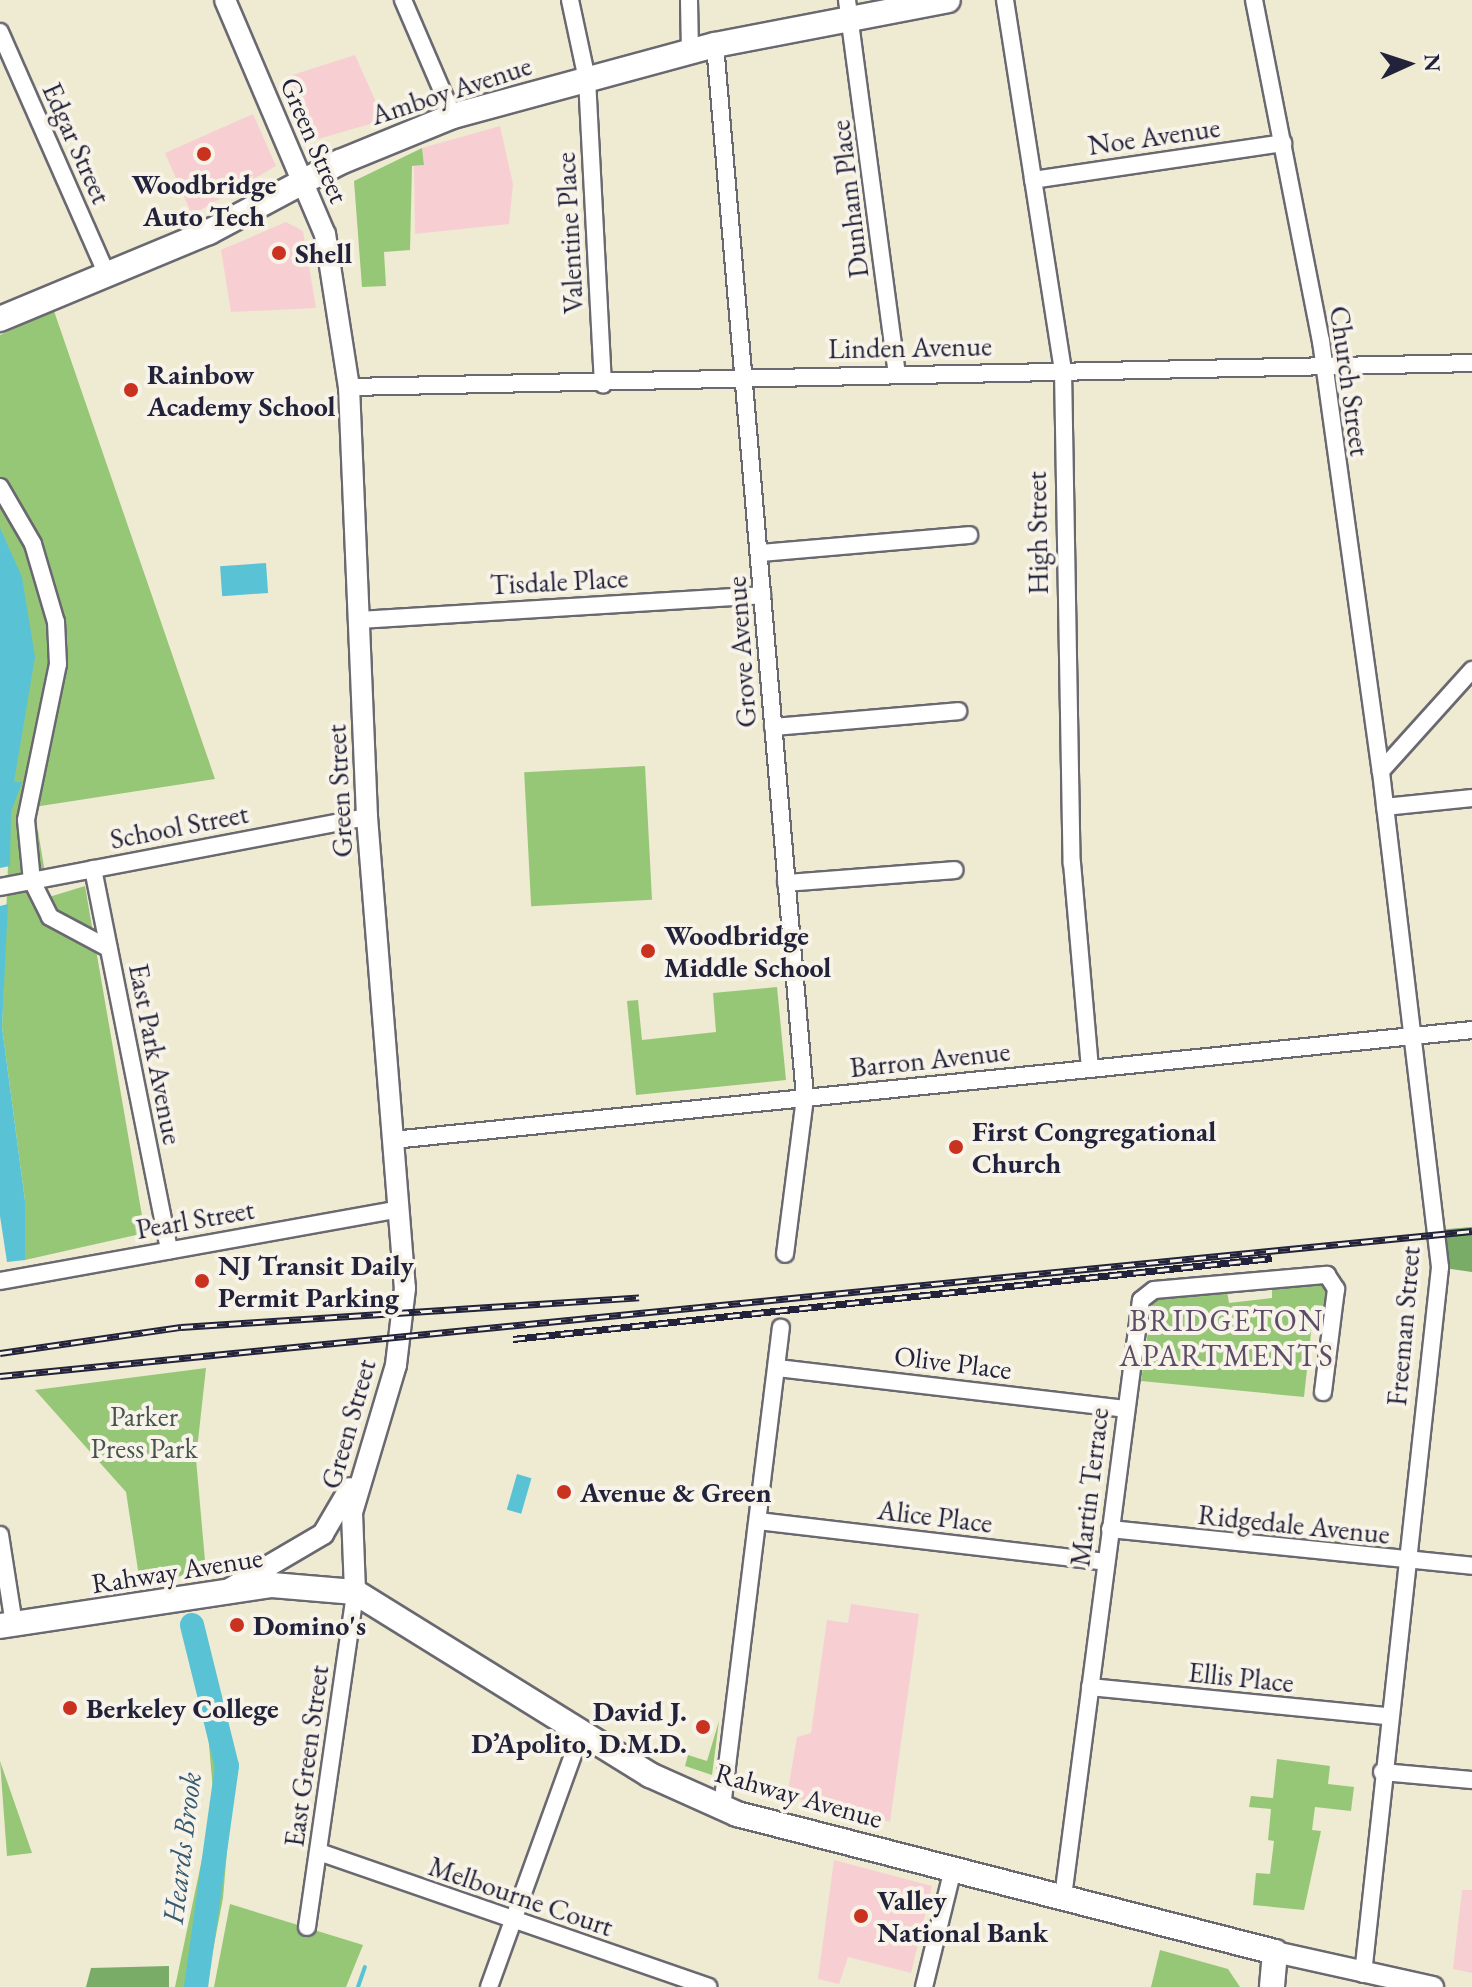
<!DOCTYPE html>
<html>
<head>
<meta charset="utf-8">
<style>
  body { margin:0 }
  #map { position:relative; width:1472px; height:1987px; overflow:hidden; background:#efead2; font-family:"EB Garamond",serif }
  div>[style] { position:absolute }
  .built>* { inset:0; background:#f7cfd3 }
  .green>* { inset:0; background:#96c776; transform-origin:0 0 }
  .forest>* { inset:0; background:#78ac67 }
  .water>* { inset:0; background:#59c3d5; transform-origin:0 0 }
  .stream>* { height:4px; margin:-2px; padding:0 2px; transform-origin:2px; border-radius:2px; background:#59c3d5 }
  .river>* { height:24px; margin:-12px; padding:0 12px; transform-origin:12px; border-radius:12px; background:#59c3d5 }
  .roads { filter:drop-shadow(2px 0 #6a6870) drop-shadow(-2px 0 #6a6870) drop-shadow(0 2px #6a6870) drop-shadow(0 -2px #6a6870) }
  .minor>* { height:16px; margin:-8px; padding:0 8px; transform-origin:8px; border-radius:8px; background:#fff }
  .tertiary>* { height:20px; margin:-10px; padding:0 10px; transform-origin:10px; border-radius:10px; background:#fff }
  .secondary>* { height:24px; margin:-12px; padding:0 12px; transform-origin:12px; border-radius:12px; background:#fff }
  .rail>* { height:7px; margin-top:-3.5px; transform-origin:0; background:repeating-linear-gradient(90deg,#f7f3e8 0 12px,#22223b 0 24px); box-sizing:border-box; border-block:2px solid #22223b }
  .dots>* { width:22px; height:22px; translate:-50% -50%; box-sizing:border-box; border:4px solid #f7f3e8; border-radius:50% }
  span { translate:-50% -50%; white-space:nowrap; text-align:center; line-height:1.15; -webkit-text-stroke:8px #f7f3e8; paint-order:stroke }
  .street-label { font-size:28px; color:#22223b }
  .poi-label { font-size:28px; color:#22223b; font-weight:700 }
  .left { translate:0 -50%; text-align:left }
  .right { translate:-100% -50%; text-align:right }
  .park-label { font-size:28px; color:#45544d }
  .neighbourhood-label { font-size:30px; color:#5c4d69; letter-spacing:2px }
  .water-label { font-size:30px; color:#355a71; font-style:italic }
  .north { position:absolute; left:1368px; top:24px; width:80px; height:80px; -webkit-text-stroke:6px #f7f3e8; paint-order:stroke; rotate:87deg; font-size:22px; font-weight:700; line-height:32px; text-align:center; color:#22223b }
  .north::after { content:''; display:block; margin:auto; width:28px; height:36px; background:#22223b; clip-path:polygon(50% 0,100% 100%,50% 72%,0 100%) }
</style>
</head>
<body>
<div id="map">
  <div class="built">
    <div style="clip-path:polygon(355px 55px,384px 120px,311px 141px,283px 78px)"></div>
    <div style="clip-path:polygon(253px 114px,276px 166px,192px 215px,165px 153px)"></div>
    <div style="clip-path:polygon(500px 126px,513px 184px,509px 224px,415px 234px,414px 166px,424px 165px,422px 148px)"></div>
    <div style="clip-path:polygon(286px 222px,303px 231px,316px 308px,231px 312px,221px 250px)"></div>
    <div style="clip-path:polygon(851px 1604px,919px 1614px,890px 1822px,787px 1796px,797px 1737px,811px 1733px,827px 1620px,848px 1623px)"></div>
    <div style="clip-path:polygon(834px 1860px,932px 1886px,911px 1973px,848px 1957px,839px 1984px,818px 1979px)"></div>
    <div style="clip-path:polygon(1462px 1890px,1472px 1890px,1472px 1973px,1453px 1969px)"></div>
  </div>
  <div class="green">
    <div style="clip-path:polygon(422px 148px,424px 165px,412px 166px,410px 250px,384px 252px,386px 286px,362px 287px,354px 181px)"></div>
    <div style="clip-path:polygon(54px 311px,215px 779px,34px 807px,49px 897px,85px 886px,145px 1233px,25px 1260px,25px 1201px,2px 1027px,10px 810px,0 776px,0 335px)"></div>
    <div style="left:645px;top:766px;width:134px;height:121px;rotate:87deg"></div>
    <div style="clip-path:polygon(777px 987px,786px 1080px,636px 1095px,627px 1001px,638px 1000px,642px 1040px,716px 1032px,713px 993px)"></div>
    <div style="clip-path:polygon(1321px 1281px,1328px 1287px,1326px 1306px,1314px 1305px,1304px 1397px,1141px 1381px,1153px 1297px,1227px 1291px,1229px 1303px,1272px 1298px,1272px 1286px)"></div>
    <div style="clip-path:polygon(206px 1368px,196px 1459px,206px 1572px,140px 1583px,126px 1492px,35px 1390px)"></div>
    <div style="clip-path:polygon(203px 1624px,235px 1756px,223px 1898px,206px 1987px,175px 1987px,214px 1802px,207px 1722px,182px 1627px)"></div>
    <div style="clip-path:polygon(719px 1721px,712px 1775px,685px 1766px,688px 1755px,707px 1761px)"></div>
    <div style="clip-path:polygon(1277px 1759px,1330px 1766px,1328px 1784px,1354px 1787px,1351px 1811px,1315px 1807px,1312px 1830px,1321px 1831px,1304px 1910px,1253px 1905px,1256px 1873px,1270px 1874px,1274px 1841px,1268px 1840px,1271px 1809px,1249px 1807px,1251px 1796px,1273px 1798px)"></div>
    <div style="clip-path:polygon(0 1761px,32px 1853px,7px 1856px)"></div>
    <div style="clip-path:polygon(230px 1904px,363px 1945px,346px 1987px,214px 1987px)"></div>
    <div style="clip-path:polygon(1160px 1950px,1228px 1969px,1240px 1987px,1151px 1987px)"></div>
  </div>
  <div class="forest">
    <div style="clip-path:polygon(1472px 1227px,1472px 1272px,1437px 1267px,1436px 1230px)"></div>
    <div style="clip-path:polygon(169px 1966px,169px 1987px,86px 1987px,91px 1968px)"></div>
  </div>
  <div class="water">
    <div style="clip-path:polygon(0 528px,22px 577px,35px 657px,14px 782px,22px 782px,11px 812px,10px 866px,0 868px)"></div>
    <div style="left:266px;top:563px;width:30px;height:46px;rotate:86deg"></div>
    <div style="clip-path:polygon(8px 904px,2px 1027px,25px 1201px,25px 1260px,7px 1262px,0 1216px,0 906px)"></div>
    <div style="left:517px;top:1474px;width:15px;height:37px;rotate:16deg"></div>
  </div>
  <div class="stream">
    <div style="left:358px;top:1987px;width:21px;rotate:-71deg"></div>
  </div>
  <div class="river">
    <div style="left:192px;top:1625px;width:145px;rotate:76.1deg"></div>
    <div style="left:227px;top:1766px;width:223px;rotate:98deg"></div>
  </div>
  <div class="roads">
    <div class="minor">
      <div style="left:403px;top:0;width:126px;rotate:66.7deg"></div>
      <div style="left:570px;top:0;width:81px;rotate:77.9deg"></div>
      <div style="left:587px;top:79px;width:306px;rotate:87deg"></div>
      <div style="left:689px;top:0;width:51px;rotate:88.9deg"></div>
      <div style="left:847px;top:0;width:376px;rotate:82.4deg"></div>
      <div style="left:1005px;top:0;width:375px;rotate:81.1deg"></div>
      <div style="left:1063px;top:370px;width:493px;rotate:89deg"></div>
      <div style="left:1072px;top:863px;width:206px;rotate:85deg"></div>
      <div style="left:1254px;top:0;width:348px;rotate:78.9deg"></div>
      <div style="left:1321px;top:341px;width:434px;rotate:82.1deg"></div>
      <div style="left:0;top:32px;width:266px;rotate:66.2deg"></div>
      <div style="left:715px;top:45px;width:1057px;rotate:85.11deg"></div>
      <div style="left:805px;top:1098px;width:157px;rotate:97.3deg"></div>
      <div style="left:1033px;top:180px;width:253px;rotate:-8.4deg"></div>
      <div style="left:349px;top:387px;width:1123px;rotate:-1.22deg"></div>
      <div style="left:0;top:487px;width:66px;rotate:59.9deg"></div>
      <div style="left:33px;top:544px;width:81px;rotate:73.6deg"></div>
      <div style="left:56px;top:622px;width:42px;rotate:87.3deg"></div>
      <div style="left:58px;top:664px;width:159px;rotate:101.6deg"></div>
      <div style="left:26px;top:820px;width:61px;rotate:84.4deg"></div>
      <div style="left:32px;top:881px;width:40px;rotate:63.4deg"></div>
      <div style="left:50px;top:917px;width:66px;rotate:28.1deg"></div>
      <div style="left:760px;top:553px;width:210px;rotate:-4.9deg"></div>
      <div style="left:359px;top:620px;width:404px;rotate:-3.5deg"></div>
      <div style="left:773px;top:727px;width:186px;rotate:-4.9deg"></div>
      <div style="left:1385px;top:807px;width:87px;rotate:-5.9deg"></div>
      <div style="left:93px;top:869px;width:389px;rotate:78.7deg"></div>
      <div style="left:786px;top:883px;width:169px;rotate:-4.4deg"></div>
      <div style="left:0;top:887px;width:374px;rotate:-10.8deg"></div>
      <div style="left:393px;top:1140px;width:1085px;rotate:-5.82deg"></div>
      <div style="left:0;top:1281px;width:405px;rotate:-10.2deg"></div>
      <div style="left:777px;top:1368px;width:349px;rotate:6.7deg"></div>
      <div style="left:758px;top:1521px;width:350px;rotate:6.7deg"></div>
      <div style="left:1110px;top:1529px;width:364px;rotate:5.8deg"></div>
      <div style="left:0;top:1535px;width:90px;rotate:81.1deg"></div>
      <div style="left:1090px;top:1687px;width:299px;rotate:5.6deg"></div>
      <div style="left:1382px;top:1772px;width:90px;rotate:5.1deg"></div>
      <div style="left:722px;top:1807px;width:483px;rotate:-83deg"></div>
      <div style="left:319px;top:1852px;width:412px;rotate:19.1deg"></div>
      <div style="left:1063px;top:1897px;width:602px;rotate:-82.56deg"></div>
      <div style="left:1141px;top:1300px;width:16px;rotate:-38deg"></div>
      <div style="left:1154px;top:1290px;width:174px;rotate:-5deg"></div>
      <div style="left:1327px;top:1275px;width:17px;rotate:57deg"></div>
      <div style="left:1336px;top:1289px;width:104px;rotate:97.2deg"></div>
      <div style="left:307px;top:1927px;width:338px;rotate:-81.8deg"></div>
      <div style="left:1363px;top:1974px;width:711px;rotate:-83.78deg"></div>
      <div style="left:1440px;top:1267px;width:499px;rotate:-96.8deg"></div>
      <div style="left:1381px;top:771px;width:136px;rotate:-48deg"></div>
      <div style="left:489px;top:1987px;width:270px;rotate:-70.1deg"></div>
      <div style="left:924px;top:1987px;width:122px;rotate:-76.2deg"></div>
    </div>
    <div class="tertiary">
      <div style="left:225px;top:0;width:254px;rotate:66.9deg"></div>
      <div style="left:325px;top:234px;width:155px;rotate:81.1deg"></div>
      <div style="left:349px;top:387px;width:430px;rotate:87.6deg"></div>
      <div style="left:367px;top:817px;width:473px;rotate:85.4deg"></div>
      <div style="left:405px;top:1288px;width:78px;rotate:96.7deg"></div>
      <div style="left:396px;top:1365px;width:154px;rotate:106.6deg"></div>
      <div style="left:352px;top:1513px;width:79px;rotate:87.8deg"></div>
      <div style="left:231px;top:1588px;width:107px;rotate:-30.4deg"></div>
      <div style="left:323px;top:1534px;width:53px;rotate:-59.6deg"></div>
      <div style="left:1275px;top:1952px;width:162px;rotate:12.5deg"></div>
    </div>
    <div class="secondary">
      <div style="left:0;top:319px;width:226px;rotate:-22.6deg"></div>
      <div style="left:209px;top:232px;width:149px;rotate:-28.1deg"></div>
      <div style="left:340px;top:162px;width:122px;rotate:-22.2deg"></div>
      <div style="left:453px;top:116px;width:271px;rotate:-15.2deg"></div>
      <div style="left:715px;top:45px;width:237px;rotate:-10.9deg"></div>
      <div style="left:0;top:1626px;width:275px;rotate:-8.6deg"></div>
      <div style="left:272px;top:1585px;width:83px;rotate:4.8deg"></div>
      <div style="left:355px;top:1592px;width:347px;rotate:31.8deg"></div>
      <div style="left:650px;top:1775px;width:95px;rotate:24.1deg"></div>
      <div style="left:737px;top:1814px;width:555px;rotate:14.39deg"></div>
      <div style="left:1275px;top:1952px;width:35px;rotate:95deg"></div>
    </div>
  </div>
  <div class="rail">
    <div style="left:513px;top:1339px;width:763px;rotate:-6.09deg"></div>
    <div style="left:0;top:1353px;width:183px;rotate:-8.2deg"></div>
    <div style="left:181px;top:1327px;width:459px;rotate:-3.7deg"></div>
    <div style="left:0;top:1376px;width:1479px;rotate:-5.63deg"></div>
  </div>
  <div class="dots">
    <div style="left:204px;top:154px;background:#c8321e"></div>
    <div style="left:279px;top:253px;background:#c8321e"></div>
    <div style="left:131px;top:390px;background:#c8321e"></div>
    <div style="left:648px;top:951px;background:#c8321e"></div>
    <div style="left:956px;top:1147px;background:#c8321e"></div>
    <div style="left:202px;top:1281px;background:#c8321e"></div>
    <div style="left:564px;top:1492px;background:#c8321e"></div>
    <div style="left:237px;top:1625px;background:#c8321e"></div>
    <div style="left:70px;top:1708px;background:#c8321e"></div>
    <div style="left:703px;top:1727px;background:#c8321e"></div>
    <div style="left:861px;top:1916px;background:#c8321e"></div>
  </div>
  <div class="street-label">
    <span style="left:451px;top:90px;rotate:-18deg">Amboy Avenue</span>
    <span style="left:1154px;top:136px;rotate:-8deg">Noe Avenue</span>
    <span style="left:315px;top:140px;rotate:67deg">Green Street</span>
    <span style="left:77px;top:143px;rotate:66deg">Edgar Street</span>
    <span style="left:849px;top:199px;rotate:-97deg">Dunham Place</span>
    <span style="left:569px;top:233px;rotate:-93deg">Valentine Place</span>
    <span style="left:910px;top:347px;rotate:-1deg">Linden Avenue</span>
    <span style="left:1350px;top:381px;rotate:82deg">Church Street</span>
    <span style="left:1037px;top:533px;rotate:-91deg">High Street</span>
    <span style="left:559px;top:581px;rotate:-3deg">Tisdale Place</span>
    <span style="left:741px;top:652px;rotate:-94deg">Grove Avenue</span>
    <span style="left:339px;top:791px;rotate:-93deg">Green Street</span>
    <span style="left:179px;top:826px;rotate:-11deg">School Street</span>
    <span style="left:156px;top:1054px;rotate:79deg">East Park Avenue</span>
    <span style="left:930px;top:1059px;rotate:-6deg">Barron Avenue</span>
    <span style="left:195px;top:1219px;rotate:-10deg">Pearl Street</span>
    <span style="left:1403px;top:1326px;rotate:-85deg">Freeman Street</span>
    <span style="left:953px;top:1362px;rotate:7deg">Olive Place</span>
    <span style="left:348px;top:1424px;rotate:-74deg">Green Street</span>
    <span style="left:1089px;top:1487px;rotate:-83deg">Martin Terrace</span>
    <span style="left:935px;top:1516px;rotate:7deg">Alice Place</span>
    <span style="left:1294px;top:1524px;rotate:6deg">Ridgedale Avenue</span>
    <span style="left:177px;top:1570px;rotate:-9deg">Rahway Avenue</span>
    <span style="left:1241px;top:1677px;rotate:6deg">Ellis Place</span>
    <span style="left:306px;top:1756px;rotate:-82deg">East Green Street</span>
    <span style="left:799px;top:1795px;rotate:16deg">Rahway Avenue</span>
    <span style="left:521px;top:1896px;rotate:19deg">Melbourne Court</span>
  </div>
  <div class="poi-label">
    <span style="left:204px;top:200px">Woodbridge<br>Auto Tech</span>
    <span class="left" style="left:295px;top:253px">Shell</span>
    <span class="left" style="left:147px;top:390px">Rainbow<br>Academy School</span>
    <span class="left" style="left:664px;top:951px">Woodbridge<br>Middle School</span>
    <span class="left" style="left:972px;top:1147px">First Congregational<br>Church</span>
    <span class="left" style="left:218px;top:1281px">NJ Transit Daily<br>Permit Parking</span>
    <span class="left" style="left:580px;top:1492px">Avenue &amp; Green</span>
    <span class="left" style="left:253px;top:1625px">Domino's</span>
    <span class="left" style="left:86px;top:1708px">Berkeley College</span>
    <span class="right" style="left:687px;top:1727px">David J.<br>D’Apolito, D.M.D.</span>
    <span class="left" style="left:877px;top:1916px">Valley<br>National Bank</span>
  </div>
  <div class="park-label">
    <span style="left:144px;top:1432px">Parker<br>Press Park</span>
  </div>
  <div class="neighbourhood-label">
    <span style="left:1227px;top:1338px">BRIDGETON<br>APARTMENTS</span>
  </div>
  <div class="water-label">
    <span style="left:182px;top:1848px;rotate:-83deg">Heards Brook</span>
  </div>
  <div class="north">N</div>
</div>
</body>
</html>
